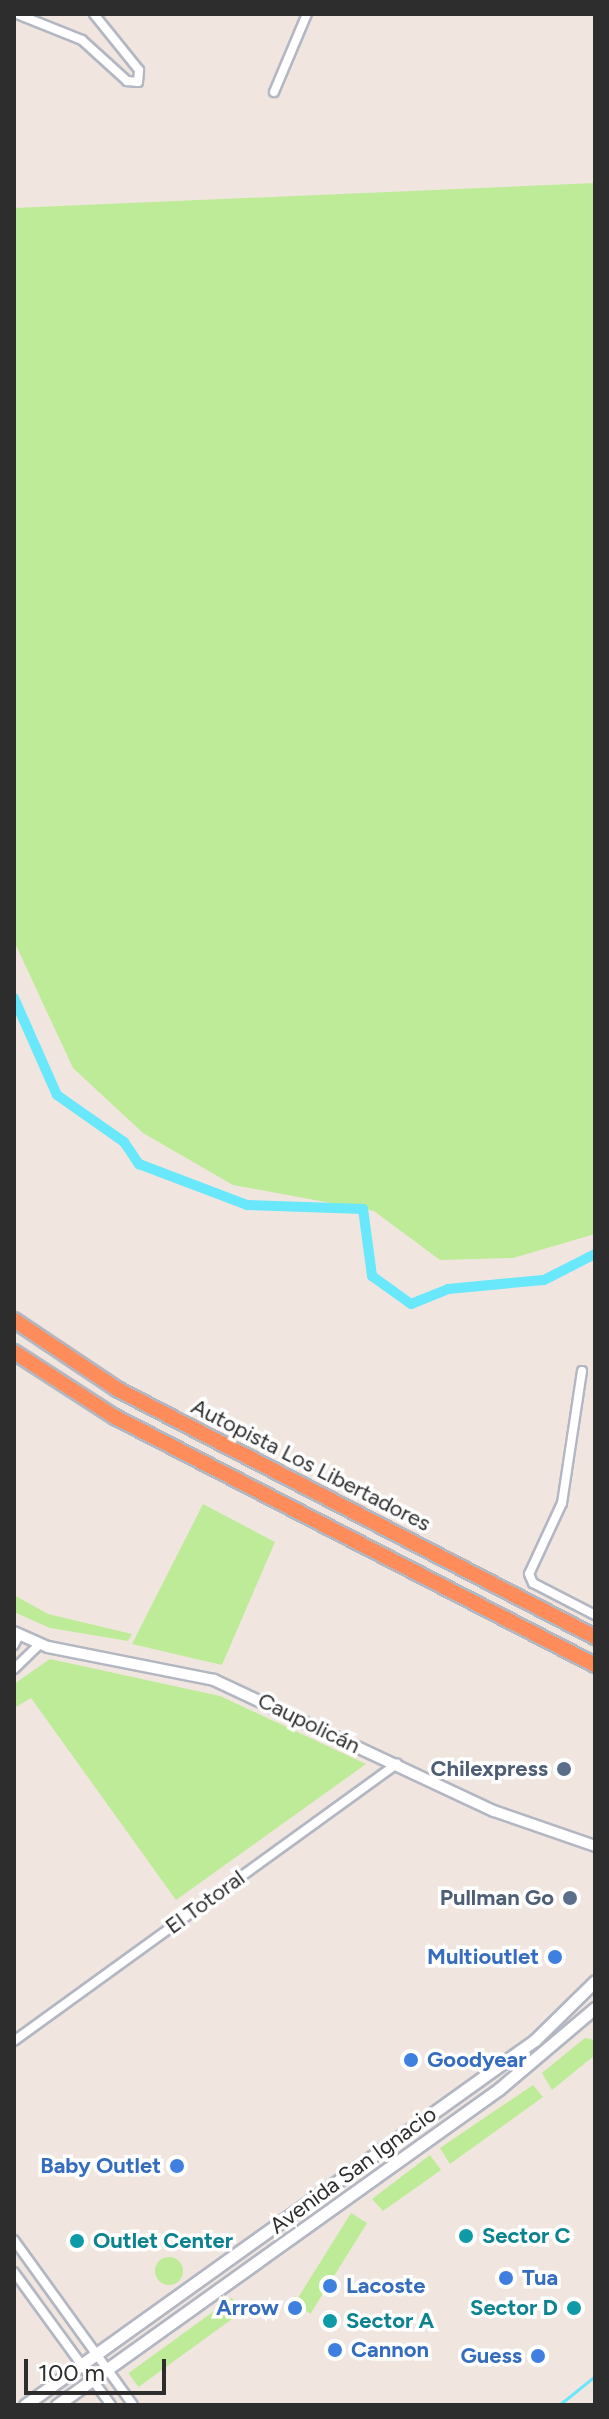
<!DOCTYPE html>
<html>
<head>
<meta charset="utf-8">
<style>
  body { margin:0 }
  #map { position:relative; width:609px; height:2419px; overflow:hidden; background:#f0e6df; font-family:Figtree,sans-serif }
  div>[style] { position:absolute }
  .green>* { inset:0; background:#beeb97; transform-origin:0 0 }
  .round { border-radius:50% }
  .stream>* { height:3px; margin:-1.5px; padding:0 1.5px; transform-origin:1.5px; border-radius:1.5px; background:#69e7fb }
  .canal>* { height:10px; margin:-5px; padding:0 5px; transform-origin:5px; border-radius:5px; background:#69e7fb }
  .roads { filter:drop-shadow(2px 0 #b3b7c2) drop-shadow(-2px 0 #b3b7c2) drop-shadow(0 2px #b3b7c2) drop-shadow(0 -2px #b3b7c2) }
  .minor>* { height:8px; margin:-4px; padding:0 4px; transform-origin:4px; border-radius:4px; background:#fff }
  .tertiary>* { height:10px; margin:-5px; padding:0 5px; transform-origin:5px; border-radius:5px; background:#fff }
  .secondary>* { height:11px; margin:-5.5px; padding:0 5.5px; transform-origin:5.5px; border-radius:5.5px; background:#fff }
  .motorway>* { height:14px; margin:-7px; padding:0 7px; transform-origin:7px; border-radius:7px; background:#ff8d5b }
  .dots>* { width:22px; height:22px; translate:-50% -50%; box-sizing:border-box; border:4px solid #fff; border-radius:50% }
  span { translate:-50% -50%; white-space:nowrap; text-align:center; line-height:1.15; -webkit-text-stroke:7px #fff; paint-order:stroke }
  .street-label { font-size:22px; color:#2d2d2d }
  .service-label { font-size:22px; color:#4e5e75; font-weight:700 }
  .right { translate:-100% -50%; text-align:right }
  .shop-label { font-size:22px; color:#366cbe; font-weight:700 }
  .left { translate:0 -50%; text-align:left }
  .culture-label { font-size:22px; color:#0d838f; font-weight:700 }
  .frame { position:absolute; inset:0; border:16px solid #2d2d2d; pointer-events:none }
  .scale { position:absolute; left:24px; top:2359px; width:142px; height:36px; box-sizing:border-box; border:4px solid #2d2d2d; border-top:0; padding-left:10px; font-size:24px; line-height:28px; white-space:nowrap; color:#2d2d2d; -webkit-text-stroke:6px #fff; paint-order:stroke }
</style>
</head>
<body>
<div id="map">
  <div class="green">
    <div style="clip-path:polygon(595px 183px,595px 1234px,513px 1258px,440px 1260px,374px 1211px,233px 1185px,143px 1133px,73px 1068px,14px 941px,14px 208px)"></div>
    <div style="clip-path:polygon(203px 1504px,275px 1542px,222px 1665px,132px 1644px)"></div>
    <div style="clip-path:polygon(14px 1595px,48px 1614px,132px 1634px,128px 1641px,50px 1628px,14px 1612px)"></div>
    <div style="clip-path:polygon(50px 1659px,220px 1696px,366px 1764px,176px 1900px,31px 1698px,14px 1708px,14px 1684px)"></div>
    <div style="clip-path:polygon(585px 2038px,595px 2040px,595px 2055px,552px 2090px,542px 2073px)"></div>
    <div style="clip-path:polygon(533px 2085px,543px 2097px,450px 2164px,440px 2148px)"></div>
    <div style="clip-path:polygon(430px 2155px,441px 2170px,383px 2211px,372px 2199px)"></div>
    <div style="left:351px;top:2213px;width:19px;height:107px;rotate:32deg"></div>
    <div class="round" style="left:155px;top:2257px;width:28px;height:28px"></div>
    <div style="left:232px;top:2298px;width:17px;height:128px;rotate:54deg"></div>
  </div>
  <div class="stream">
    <div style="left:559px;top:2405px;width:46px;rotate:-38.9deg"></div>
  </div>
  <div class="canal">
    <div style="left:14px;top:998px;width:106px;rotate:66.1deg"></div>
    <div style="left:57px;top:1095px;width:82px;rotate:35deg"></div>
    <div style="left:124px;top:1142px;width:27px;rotate:56deg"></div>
    <div style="left:139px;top:1164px;width:116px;rotate:20.8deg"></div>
    <div style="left:247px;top:1205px;width:116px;rotate:2deg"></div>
    <div style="left:363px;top:1209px;width:68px;rotate:82.3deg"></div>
    <div style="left:372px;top:1276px;width:48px;rotate:35.7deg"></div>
    <div style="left:411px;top:1304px;width:40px;rotate:-22deg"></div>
    <div style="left:448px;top:1289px;width:96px;rotate:-5.4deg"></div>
    <div style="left:544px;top:1280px;width:57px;rotate:-27deg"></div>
  </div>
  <div class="roads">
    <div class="minor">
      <div style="left:17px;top:14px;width:70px;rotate:21.8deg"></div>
      <div style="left:82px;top:40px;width:61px;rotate:42.3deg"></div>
      <div style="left:127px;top:81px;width:11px;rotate:5deg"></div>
      <div style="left:138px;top:82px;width:12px;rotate:-85deg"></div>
      <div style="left:139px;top:70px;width:72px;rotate:-128.8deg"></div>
      <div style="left:274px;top:92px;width:85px;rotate:-67.1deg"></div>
      <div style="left:582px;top:1371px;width:134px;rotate:98.6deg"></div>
      <div style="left:562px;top:1503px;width:78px;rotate:114.9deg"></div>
      <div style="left:529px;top:1574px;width:10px;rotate:66deg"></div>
      <div style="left:533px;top:1583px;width:70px;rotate:27.3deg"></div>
      <div style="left:14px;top:1645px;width:11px;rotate:-63deg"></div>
      <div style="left:14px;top:1669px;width:35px;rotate:-44deg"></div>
      <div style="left:14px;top:2041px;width:473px;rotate:-35.9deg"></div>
      <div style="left:14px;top:2240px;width:203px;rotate:54.2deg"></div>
      <div style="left:14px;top:2272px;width:165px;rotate:53.9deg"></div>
    </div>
    <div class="tertiary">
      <div style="left:14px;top:1632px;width:37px;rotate:24deg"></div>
      <div style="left:48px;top:1647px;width:169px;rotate:11.2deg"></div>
      <div style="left:214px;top:1680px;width:309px;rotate:25.1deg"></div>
      <div style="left:494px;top:1811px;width:107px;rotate:19.1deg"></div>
    </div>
    <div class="secondary">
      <div style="left:25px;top:2405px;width:627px;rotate:-35.59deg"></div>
      <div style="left:535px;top:2040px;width:84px;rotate:-44.5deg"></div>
      <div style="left:57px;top:2405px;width:543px;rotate:-35.56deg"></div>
      <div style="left:499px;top:2089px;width:126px;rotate:-40.2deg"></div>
    </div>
    <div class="motorway">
      <div style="left:14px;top:1320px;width:124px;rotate:33.8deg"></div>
      <div style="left:117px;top:1389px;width:539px;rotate:27.42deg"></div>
      <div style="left:14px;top:1352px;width:120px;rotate:32.8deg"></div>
      <div style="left:115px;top:1417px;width:540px;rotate:27.32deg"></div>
    </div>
  </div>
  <div class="dots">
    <div style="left:564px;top:1769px;background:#5c6f8a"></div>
    <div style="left:570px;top:1898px;background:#5c6f8a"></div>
    <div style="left:555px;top:1957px;background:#3f7fe0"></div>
    <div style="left:411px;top:2060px;background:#3f7fe0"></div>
    <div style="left:177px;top:2166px;background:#3f7fe0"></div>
    <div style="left:466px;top:2236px;background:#0f9aa8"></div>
    <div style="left:77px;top:2241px;background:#0f9aa8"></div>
    <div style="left:506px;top:2278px;background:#3f7fe0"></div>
    <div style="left:330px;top:2286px;background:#3f7fe0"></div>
    <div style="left:295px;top:2308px;background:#3f7fe0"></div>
    <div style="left:574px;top:2308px;background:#0f9aa8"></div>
    <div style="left:330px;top:2321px;background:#0f9aa8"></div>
    <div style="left:335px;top:2350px;background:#3f7fe0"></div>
    <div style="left:538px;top:2356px;background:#3f7fe0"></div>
  </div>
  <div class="street-label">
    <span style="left:311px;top:1465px;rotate:27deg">Autopista Los Libertadores</span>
    <span style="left:309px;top:1723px;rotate:26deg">Caupolicán</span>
    <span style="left:205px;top:1902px;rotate:-36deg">El Totoral</span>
    <span style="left:353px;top:2170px;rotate:-36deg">Avenida San Ignacio</span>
  </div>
  <div class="service-label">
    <span class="right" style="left:548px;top:1769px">Chilexpress</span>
    <span class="right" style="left:554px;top:1898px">Pullman Go</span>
  </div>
  <div class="shop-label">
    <span class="right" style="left:539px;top:1957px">Multioutlet</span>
    <span class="left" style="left:427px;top:2060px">Goodyear</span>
    <span class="right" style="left:161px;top:2166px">Baby Outlet</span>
    <span class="left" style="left:522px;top:2278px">Tua</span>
    <span class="left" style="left:346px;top:2286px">Lacoste</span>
    <span class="right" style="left:279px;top:2308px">Arrow</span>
    <span class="left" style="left:351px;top:2350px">Cannon</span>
    <span class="right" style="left:522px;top:2356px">Guess</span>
  </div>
  <div class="culture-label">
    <span class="left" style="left:482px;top:2236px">Sector C</span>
    <span class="left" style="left:93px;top:2241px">Outlet Center</span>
    <span class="right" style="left:558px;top:2308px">Sector D</span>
    <span class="left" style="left:346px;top:2321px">Sector A</span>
  </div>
  <div class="frame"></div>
  <div class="scale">100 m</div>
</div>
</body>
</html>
